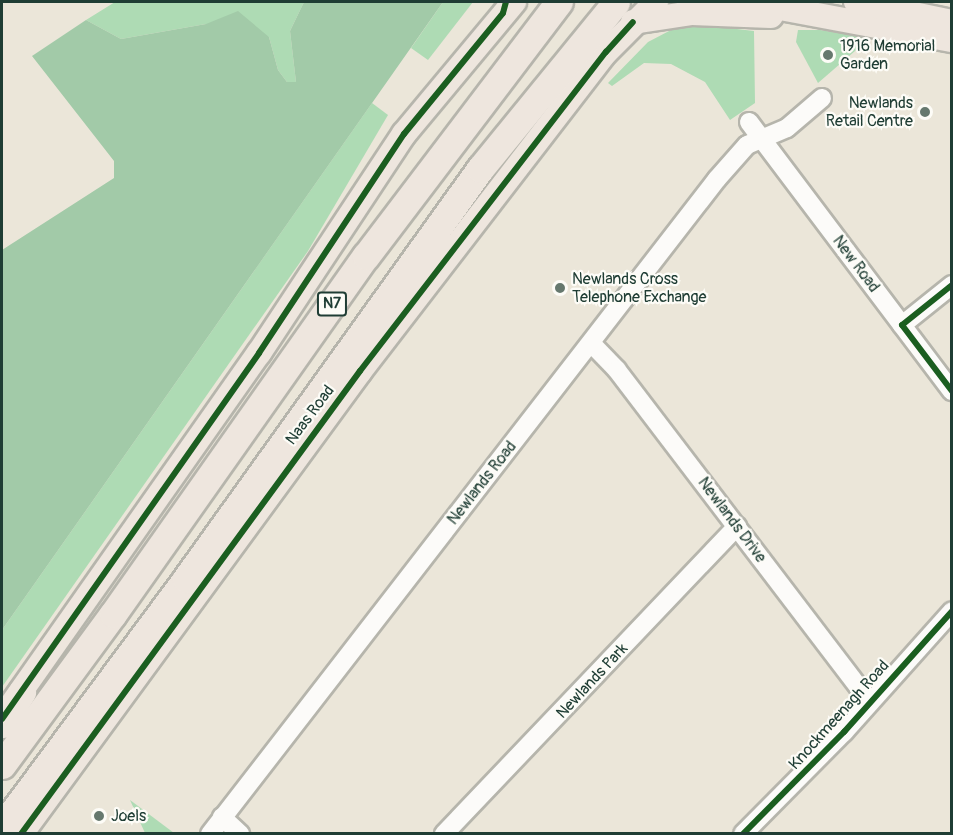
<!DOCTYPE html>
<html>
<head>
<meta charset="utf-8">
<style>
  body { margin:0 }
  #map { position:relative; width:953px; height:835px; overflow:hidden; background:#ebe6d9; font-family:Pangolin,sans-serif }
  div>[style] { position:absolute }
  .green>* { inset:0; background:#aedbb4 }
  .forest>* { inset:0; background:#a2caa8 }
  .roads { filter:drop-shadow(2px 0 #b6b5ac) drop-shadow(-2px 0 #b6b5ac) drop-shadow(0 2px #b6b5ac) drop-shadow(0 -2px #b6b5ac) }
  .minor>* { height:18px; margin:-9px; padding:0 9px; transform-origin:9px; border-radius:9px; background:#fcfbf9 }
  .major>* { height:24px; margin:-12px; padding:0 12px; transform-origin:12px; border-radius:12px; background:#eee6de }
  .highway>* { height:27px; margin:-13.5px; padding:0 13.5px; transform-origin:13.5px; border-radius:13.5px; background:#eee6de }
  .cycleway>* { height:6px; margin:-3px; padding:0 3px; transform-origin:3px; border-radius:3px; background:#1b5e20 }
  .dots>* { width:16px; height:16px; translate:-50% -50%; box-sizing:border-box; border:3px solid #fdfcf7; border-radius:50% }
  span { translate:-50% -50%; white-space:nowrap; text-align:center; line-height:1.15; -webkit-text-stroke:4.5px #fdfcf7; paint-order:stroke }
  .shield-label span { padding:2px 4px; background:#fdfcf7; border:2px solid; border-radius:4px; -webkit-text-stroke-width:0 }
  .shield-label { font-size:15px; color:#1f3d34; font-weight:700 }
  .poi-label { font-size:16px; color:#1f3d34 }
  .left { translate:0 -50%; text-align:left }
  .right { translate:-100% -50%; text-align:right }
  .street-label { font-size:16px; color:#1f3d34 }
  .frame { position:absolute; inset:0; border:3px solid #1f3d34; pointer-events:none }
</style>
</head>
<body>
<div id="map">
  <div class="green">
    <div style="clip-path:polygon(115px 2px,304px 2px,290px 31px,296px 82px,287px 82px,278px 70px,269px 37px,206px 24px,121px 39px,86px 20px)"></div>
    <div style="clip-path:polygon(443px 2px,473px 2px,428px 60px,411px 48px)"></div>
    <div style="clip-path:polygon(703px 25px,754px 31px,755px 103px,730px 120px,705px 82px,671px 64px,644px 63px,612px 86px,608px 83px,648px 42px,671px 30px)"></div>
    <div style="clip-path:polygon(798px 30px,820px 30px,870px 38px,818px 83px,796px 42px)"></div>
    <div style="clip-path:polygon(372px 103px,388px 115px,308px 251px,2px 687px,2px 630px)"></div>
    <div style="clip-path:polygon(130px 800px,174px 833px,145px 833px)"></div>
  </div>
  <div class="forest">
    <div style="clip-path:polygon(304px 2px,443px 2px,2px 630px,2px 250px,114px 178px,114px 161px,32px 56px,86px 20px,121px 39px,206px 24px,238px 11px,269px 37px,278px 70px,287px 82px,296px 82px,290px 31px)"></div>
  </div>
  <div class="roads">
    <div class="minor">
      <div style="left:749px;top:122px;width:337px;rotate:53deg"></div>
      <div style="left:902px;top:325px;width:64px;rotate:-38.7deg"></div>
      <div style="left:591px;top:343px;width:37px;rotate:46deg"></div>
      <div style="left:617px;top:370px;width:415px;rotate:52.7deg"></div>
      <div style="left:222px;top:817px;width:25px;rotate:43deg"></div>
      <div style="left:210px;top:834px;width:828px;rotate:-52.26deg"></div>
      <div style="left:717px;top:179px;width:45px;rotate:-48.6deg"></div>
      <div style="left:747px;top:145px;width:43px;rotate:-23deg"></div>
      <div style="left:787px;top:128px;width:46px;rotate:-40.6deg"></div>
      <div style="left:444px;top:834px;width:425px;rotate:-46.4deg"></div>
      <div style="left:743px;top:834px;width:144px;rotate:-45.3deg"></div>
      <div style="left:844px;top:732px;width:162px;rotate:-48.2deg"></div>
    </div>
    <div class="major">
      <div style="left:748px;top:2px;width:208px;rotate:10.6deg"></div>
      <div style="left:856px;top:2px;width:98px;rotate:11.8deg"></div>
      <div style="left:633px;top:22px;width:60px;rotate:-8.7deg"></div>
      <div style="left:692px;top:13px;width:79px;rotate:2.2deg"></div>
      <div style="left:10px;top:707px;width:433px;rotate:-54.9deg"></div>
      <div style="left:259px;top:353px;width:263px;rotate:-56.5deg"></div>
      <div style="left:404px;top:134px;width:172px;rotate:-50.2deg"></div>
      <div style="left:21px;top:834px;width:574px;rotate:-53.79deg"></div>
      <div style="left:360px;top:371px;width:403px;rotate:-52.4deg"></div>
      <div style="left:606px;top:52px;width:71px;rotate:-45deg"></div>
    </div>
    <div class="highway">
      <div style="left:2px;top:724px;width:38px;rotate:-58deg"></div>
      <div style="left:2px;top:765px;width:187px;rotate:-53.7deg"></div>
      <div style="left:113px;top:614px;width:438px;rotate:-54.8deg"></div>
      <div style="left:366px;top:256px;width:319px;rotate:-52.8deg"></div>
      <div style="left:2px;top:827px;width:309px;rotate:-53.4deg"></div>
      <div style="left:186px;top:579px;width:505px;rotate:-54.36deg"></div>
      <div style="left:480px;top:169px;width:215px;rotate:-50.8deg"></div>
    </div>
  </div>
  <div class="cycleway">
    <div style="left:952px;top:285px;width:64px;rotate:141.3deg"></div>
    <div style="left:902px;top:325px;width:83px;rotate:52.9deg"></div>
    <div style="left:2px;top:719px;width:447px;rotate:-54.9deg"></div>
    <div style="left:259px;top:353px;width:263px;rotate:-56.5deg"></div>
    <div style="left:404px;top:134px;width:156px;rotate:-50.7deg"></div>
    <div style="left:503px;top:13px;width:11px;rotate:-75deg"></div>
    <div style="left:21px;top:834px;width:574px;rotate:-53.79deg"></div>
    <div style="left:360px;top:371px;width:403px;rotate:-52.4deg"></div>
    <div style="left:606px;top:52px;width:40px;rotate:-48deg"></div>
    <div style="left:743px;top:834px;width:144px;rotate:-45.3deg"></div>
    <div style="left:844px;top:732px;width:162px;rotate:-48.2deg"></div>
  </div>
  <div class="dots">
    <div style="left:828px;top:55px;background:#66786e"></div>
    <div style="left:925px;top:112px;background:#66786e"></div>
    <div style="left:560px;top:288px;background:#66786e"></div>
    <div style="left:99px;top:816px;background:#66786e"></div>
  </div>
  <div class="shield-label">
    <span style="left:332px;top:304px">N7</span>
  </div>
  <div class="poi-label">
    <span class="left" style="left:840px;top:55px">1916 Memorial<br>Garden</span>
    <span class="right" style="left:913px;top:112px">Newlands<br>Retail Centre</span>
    <span class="left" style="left:572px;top:288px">Newlands Cross<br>Telephone Exchange</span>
    <span class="left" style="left:111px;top:816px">Joels</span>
  </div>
  <div class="street-label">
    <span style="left:856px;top:264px;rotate:53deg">New Road</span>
    <span style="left:310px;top:415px;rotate:-53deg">Naas Road</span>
    <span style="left:482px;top:483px;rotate:-52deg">Newlands Road</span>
    <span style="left:732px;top:520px;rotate:53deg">Newlands Drive</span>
    <span style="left:592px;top:681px;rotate:-47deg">Newlands Park</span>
    <span style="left:839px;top:715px;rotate:-48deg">Knockmeenagh Road</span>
  </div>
  <div class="frame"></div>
</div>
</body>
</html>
